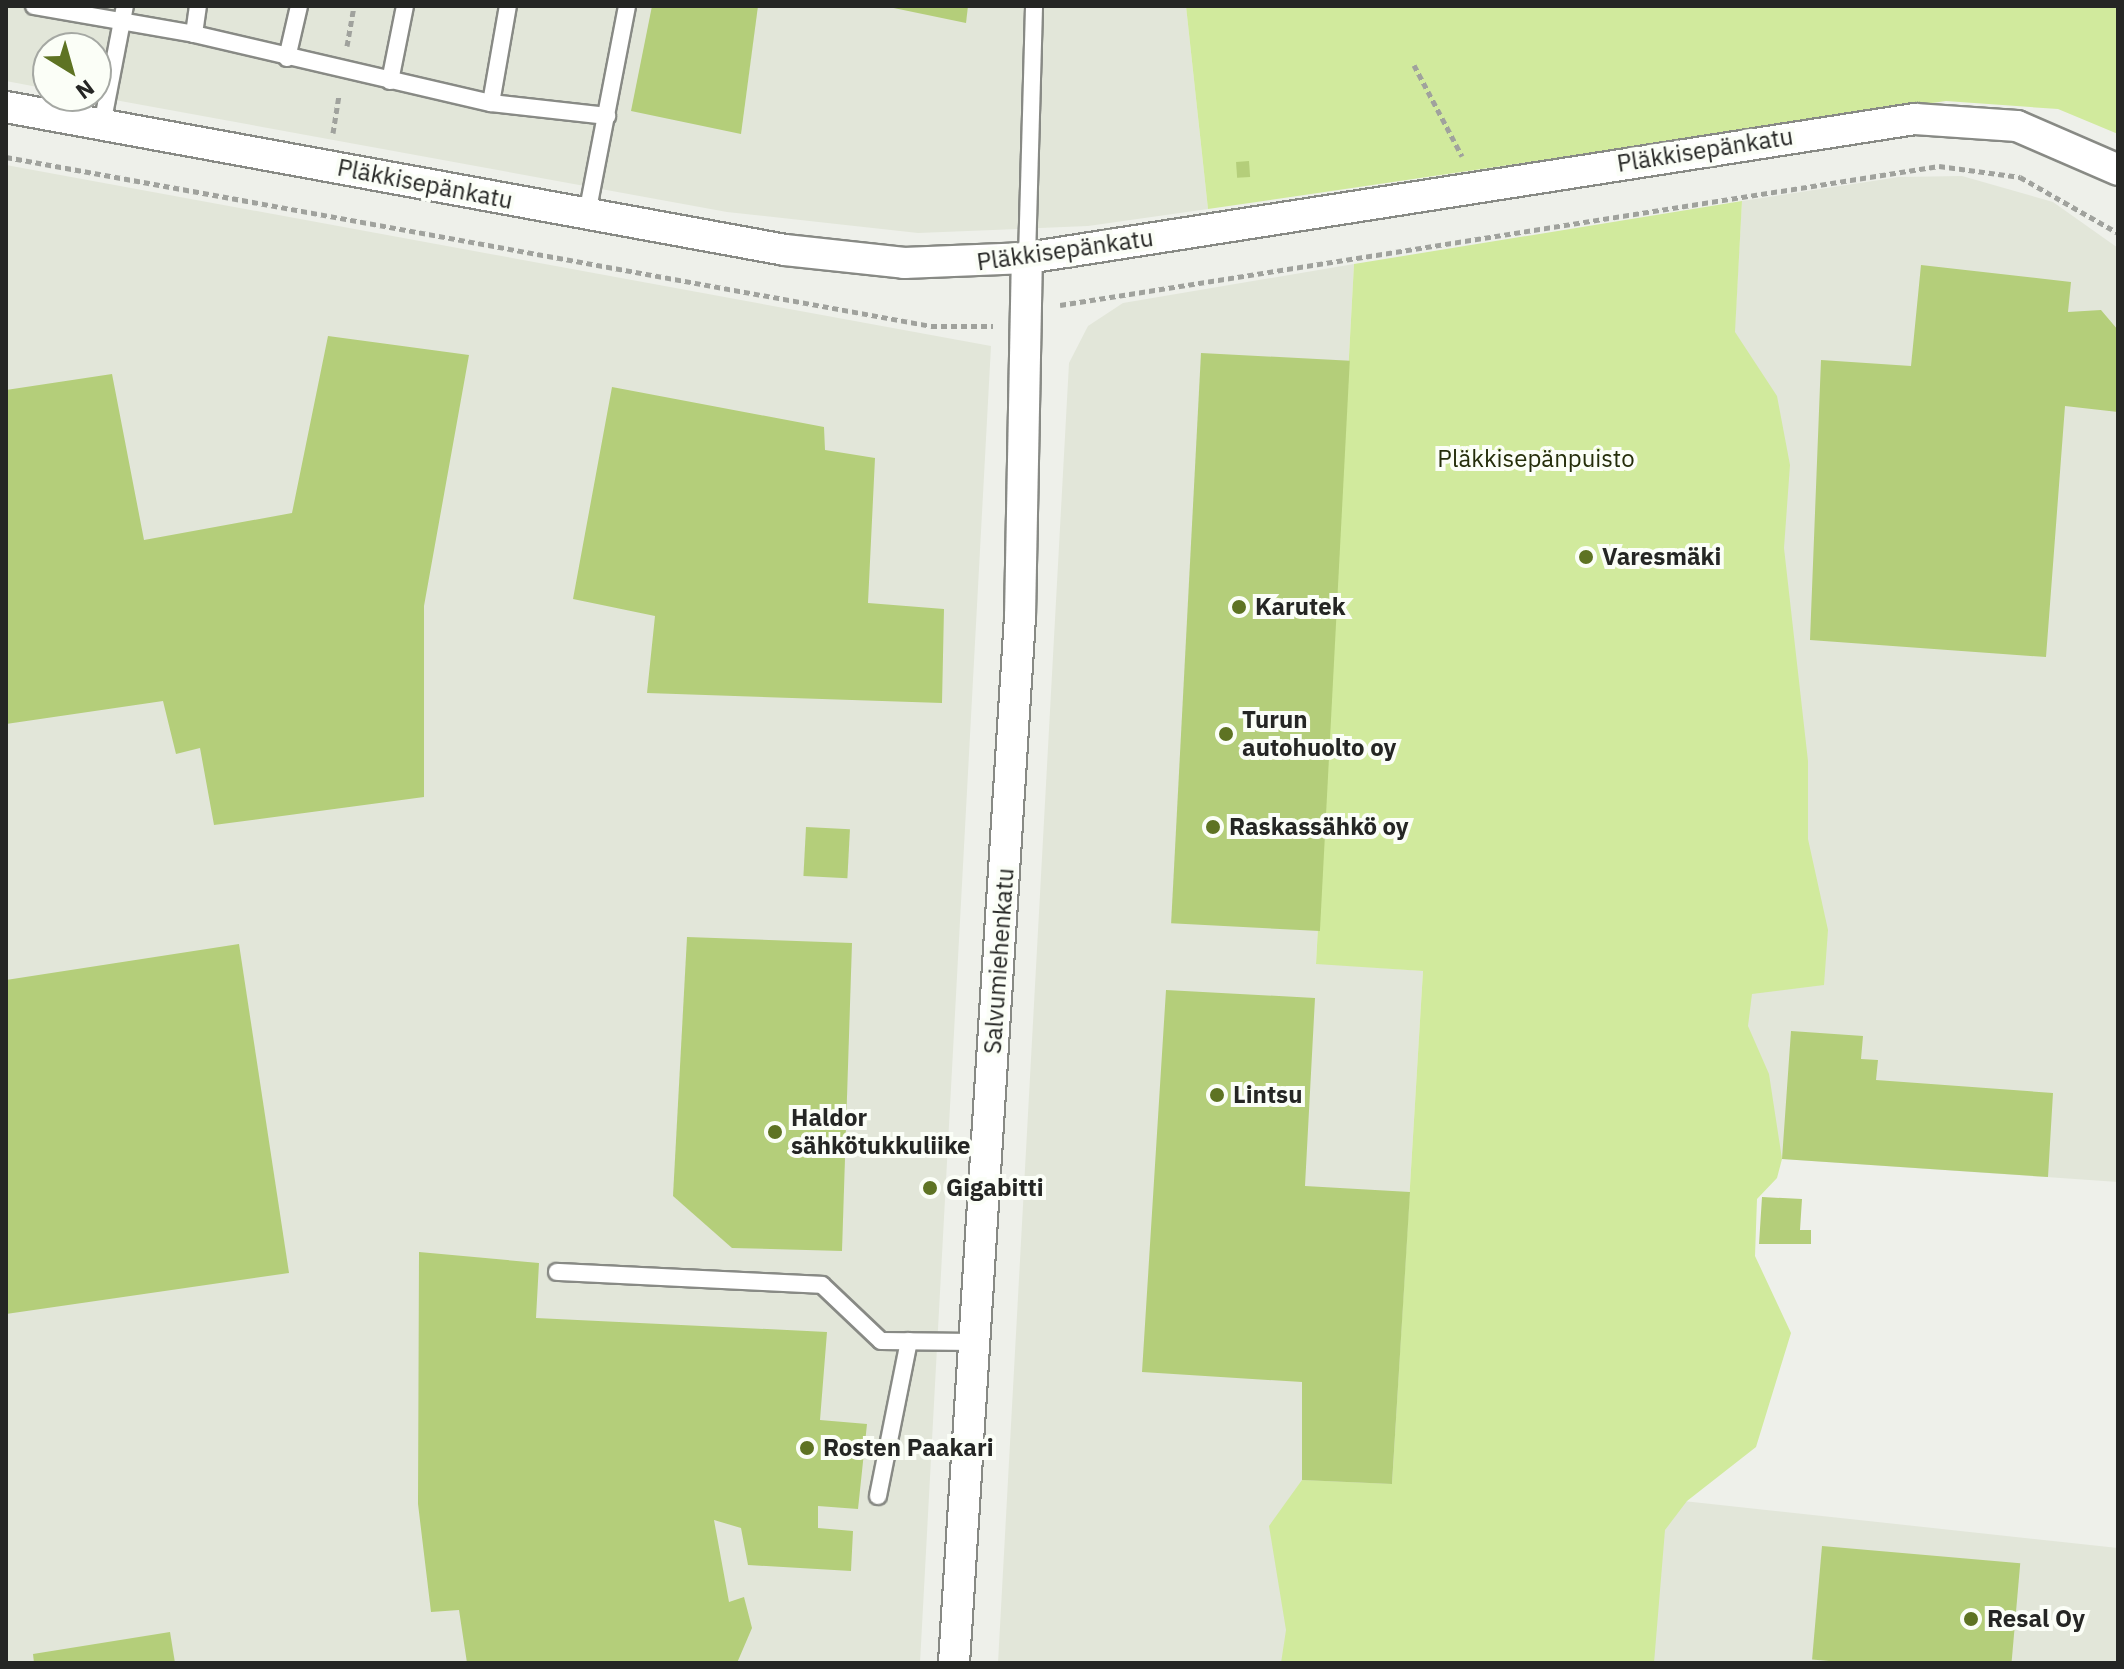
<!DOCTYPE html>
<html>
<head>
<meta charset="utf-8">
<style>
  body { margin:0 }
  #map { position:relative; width:2124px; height:1669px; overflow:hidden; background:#eef0ea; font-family:"IBM Plex Sans",sans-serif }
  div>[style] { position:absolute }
  .built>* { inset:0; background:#e2e6d9 }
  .green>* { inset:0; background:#d1ea9d }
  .building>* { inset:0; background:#b4ce7a; transform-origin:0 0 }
  .path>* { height:5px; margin-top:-2.5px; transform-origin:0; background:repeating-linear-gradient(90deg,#a0a29d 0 6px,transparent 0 10px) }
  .roads { filter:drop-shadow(2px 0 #888a85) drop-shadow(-2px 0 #888a85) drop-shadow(0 2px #888a85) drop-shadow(0 -2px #888a85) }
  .service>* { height:16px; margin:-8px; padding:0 8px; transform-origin:8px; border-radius:8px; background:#fff }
  .minor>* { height:30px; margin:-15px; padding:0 15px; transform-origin:15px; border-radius:15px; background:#fff }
  .dots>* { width:22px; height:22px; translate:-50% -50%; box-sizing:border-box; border:4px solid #fbfef7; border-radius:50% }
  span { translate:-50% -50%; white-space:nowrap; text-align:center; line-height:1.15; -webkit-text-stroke:8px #fbfef7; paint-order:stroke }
  .street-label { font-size:24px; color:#252624 }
  .park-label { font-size:24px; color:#242d0a }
  .poi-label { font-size:24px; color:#252624; font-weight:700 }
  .left { translate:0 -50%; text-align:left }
  .frame { position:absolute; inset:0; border:8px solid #252624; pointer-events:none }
  .north { position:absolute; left:32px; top:32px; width:80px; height:80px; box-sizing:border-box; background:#fbfef7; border:2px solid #a5a8a3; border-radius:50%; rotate:143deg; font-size:22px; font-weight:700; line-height:32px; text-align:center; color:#252624 }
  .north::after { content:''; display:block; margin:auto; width:28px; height:36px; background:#5e7323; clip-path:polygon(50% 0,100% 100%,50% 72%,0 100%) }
</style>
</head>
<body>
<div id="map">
  <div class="built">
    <div style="clip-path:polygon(6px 6px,1186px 6px,1208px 209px,1088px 226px,918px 233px,727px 212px,93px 96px,96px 48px,48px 48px,48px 89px,6px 81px)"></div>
    <div style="clip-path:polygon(6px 165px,991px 346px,920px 1663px,6px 1663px)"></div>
    <div style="clip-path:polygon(1962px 176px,2053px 202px,2118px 248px,2118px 1182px,1782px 1159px,1697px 992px,1742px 201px,1899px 177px)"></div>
    <div style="clip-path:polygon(1354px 264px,1316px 963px,1423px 971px,1392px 1484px,1665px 1499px,2118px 1548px,2118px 1663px,998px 1663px,1069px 363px,1088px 326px,1123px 303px)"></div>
  </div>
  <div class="green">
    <div style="clip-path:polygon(1186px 6px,2118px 6px,2118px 134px,2058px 109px,1946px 101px,1208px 209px)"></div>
    <div style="clip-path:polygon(1742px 201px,1735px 332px,1777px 396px,1790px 465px,1784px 548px,1808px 761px,1808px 839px,1828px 930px,1824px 985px,1752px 994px,1748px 1026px,1769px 1074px,1782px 1159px,1777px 1178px,1757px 1199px,1755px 1256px,1791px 1333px,1756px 1447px,1687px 1501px,1665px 1530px,1654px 1663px,1281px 1663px,1286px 1630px,1269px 1526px,1302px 1480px,1392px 1484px,1423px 971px,1316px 964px,1354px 264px)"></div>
  </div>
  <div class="building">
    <div style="clip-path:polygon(652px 6px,758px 6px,741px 134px,631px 111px)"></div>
    <div style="clip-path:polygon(884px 6px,968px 6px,966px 23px)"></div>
    <div style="left:1249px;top:161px;width:16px;height:13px;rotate:86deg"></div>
    <div style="clip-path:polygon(1921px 265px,2071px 282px,2068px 312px,2101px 310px,2118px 330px,2118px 412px,2065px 406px,2046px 657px,1810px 640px,1821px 360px,1911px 366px)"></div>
    <div style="clip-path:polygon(328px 336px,469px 355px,424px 606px,424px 797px,214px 825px,200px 748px,176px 754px,163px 701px,6px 724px,6px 390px,112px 374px,144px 540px,292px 513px)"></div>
    <div style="left:1201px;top:353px;width:149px;height:571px;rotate:3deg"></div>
    <div style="clip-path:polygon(612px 387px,824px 427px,825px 450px,875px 458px,868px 603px,944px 609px,942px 703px,647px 693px,655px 616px,573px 599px)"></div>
    <div style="left:806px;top:827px;width:44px;height:49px;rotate:3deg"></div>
    <div style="clip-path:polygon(687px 937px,852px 943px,842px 1251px,732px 1248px,673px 1196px)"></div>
    <div style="clip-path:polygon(239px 944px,289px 1273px,6px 1314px,6px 980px)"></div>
    <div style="clip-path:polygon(1166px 990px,1315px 998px,1305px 1186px,1410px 1192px,1392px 1484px,1302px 1480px,1302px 1382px,1142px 1372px)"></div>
    <div style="clip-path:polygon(1791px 1031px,1863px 1036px,1861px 1059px,1878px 1060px,1876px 1080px,2053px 1093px,2048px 1177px,1782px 1159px)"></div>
    <div style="clip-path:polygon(1762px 1197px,1802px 1199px,1800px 1230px,1811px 1230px,1811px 1244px,1759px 1244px)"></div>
    <div style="clip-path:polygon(419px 1252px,539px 1263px,536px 1318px,827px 1332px,820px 1420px,867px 1424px,858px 1509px,818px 1506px,818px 1528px,853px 1531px,851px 1571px,748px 1565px,741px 1528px,714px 1520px,729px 1602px,744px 1597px,752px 1628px,737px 1663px,467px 1663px,459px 1610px,431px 1612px,418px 1504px)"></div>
    <div style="left:1822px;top:1546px;width:199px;height:114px;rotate:5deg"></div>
    <div style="clip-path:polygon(170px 1632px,175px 1663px,34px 1663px,33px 1654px)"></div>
  </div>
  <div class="path">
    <div style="left:347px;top:46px;width:41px;rotate:-80.1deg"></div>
    <div style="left:1414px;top:65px;width:103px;rotate:62.2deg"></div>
    <div style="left:333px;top:133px;width:38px;rotate:-81deg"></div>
    <div style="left:6px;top:157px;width:940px;rotate:10.35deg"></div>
    <div style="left:931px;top:326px;width:62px"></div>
    <div style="left:1060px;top:305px;width:890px;rotate:-8.99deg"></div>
    <div style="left:1939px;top:166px;width:82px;rotate:7.7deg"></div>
    <div style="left:2020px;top:177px;width:113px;rotate:29.7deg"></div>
  </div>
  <div class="roads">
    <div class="service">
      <div style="left:34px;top:6px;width:162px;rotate:9.9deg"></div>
      <div style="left:194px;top:34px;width:305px;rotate:13.1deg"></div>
      <div style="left:491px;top:103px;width:117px;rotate:6.4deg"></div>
      <div style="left:194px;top:34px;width:28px;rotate:-82deg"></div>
      <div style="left:287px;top:58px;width:53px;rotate:-77deg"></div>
      <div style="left:390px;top:81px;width:76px;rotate:-78.7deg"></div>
      <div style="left:491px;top:103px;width:98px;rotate:-80.1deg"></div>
      <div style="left:102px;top:125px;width:121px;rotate:-79.1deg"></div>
      <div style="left:587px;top:214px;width:212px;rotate:-79.1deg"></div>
      <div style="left:1027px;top:258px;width:252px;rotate:-88.4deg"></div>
      <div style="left:557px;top:1272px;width:265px;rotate:2.8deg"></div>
      <div style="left:822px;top:1285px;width:81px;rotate:43.5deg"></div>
      <div style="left:881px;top:1341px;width:93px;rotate:0.6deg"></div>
      <div style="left:878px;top:1496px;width:158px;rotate:-78.7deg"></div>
    </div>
    <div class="minor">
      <div style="left:6px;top:107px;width:792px;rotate:10.4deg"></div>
      <div style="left:785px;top:250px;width:120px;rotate:6.2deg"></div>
      <div style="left:904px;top:263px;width:123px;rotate:-2.3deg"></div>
      <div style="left:1027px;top:258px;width:899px;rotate:-8.9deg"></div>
      <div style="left:1915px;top:119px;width:102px;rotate:3.9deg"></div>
      <div style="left:2017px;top:126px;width:110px;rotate:23.5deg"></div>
      <div style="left:954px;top:1663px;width:1048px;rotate:-86.39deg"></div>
      <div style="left:1020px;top:617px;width:359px;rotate:-88.9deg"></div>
    </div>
  </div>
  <div class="dots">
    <div style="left:1586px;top:557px;background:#5e7323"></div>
    <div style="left:1239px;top:607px;background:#5e7323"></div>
    <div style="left:1226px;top:734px;background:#5e7323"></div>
    <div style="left:1213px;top:827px;background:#5e7323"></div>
    <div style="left:1217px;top:1095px;background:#5e7323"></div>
    <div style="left:775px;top:1132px;background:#5e7323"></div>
    <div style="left:930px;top:1188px;background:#5e7323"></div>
    <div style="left:807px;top:1448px;background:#5e7323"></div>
    <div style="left:1971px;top:1619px;background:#5e7323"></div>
  </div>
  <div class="street-label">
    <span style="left:1705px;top:150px;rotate:-9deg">Pläkkisepänkatu</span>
    <span style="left:425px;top:184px;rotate:11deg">Pläkkisepänkatu</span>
    <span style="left:1065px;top:250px;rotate:-8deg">Pläkkisepänkatu</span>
    <span style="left:999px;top:961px;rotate:-86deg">Salvumiehenkatu</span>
  </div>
  <div class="park-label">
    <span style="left:1536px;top:459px">Pläkkisepänpuisto</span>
  </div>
  <div class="poi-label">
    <span class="left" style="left:1602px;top:557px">Varesmäki</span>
    <span class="left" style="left:1255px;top:607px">Karutek</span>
    <span class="left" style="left:1242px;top:734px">Turun<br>autohuolto oy</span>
    <span class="left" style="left:1229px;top:827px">Raskassähkö oy</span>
    <span class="left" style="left:1233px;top:1095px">Lintsu</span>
    <span class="left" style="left:791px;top:1132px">Haldor<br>sähkötukkuliike</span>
    <span class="left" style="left:946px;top:1188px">Gigabitti</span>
    <span class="left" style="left:823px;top:1448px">Rosten Paakari</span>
    <span class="left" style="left:1987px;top:1619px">Resal Oy</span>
  </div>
  <div class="frame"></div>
  <div class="north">N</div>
</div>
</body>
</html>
